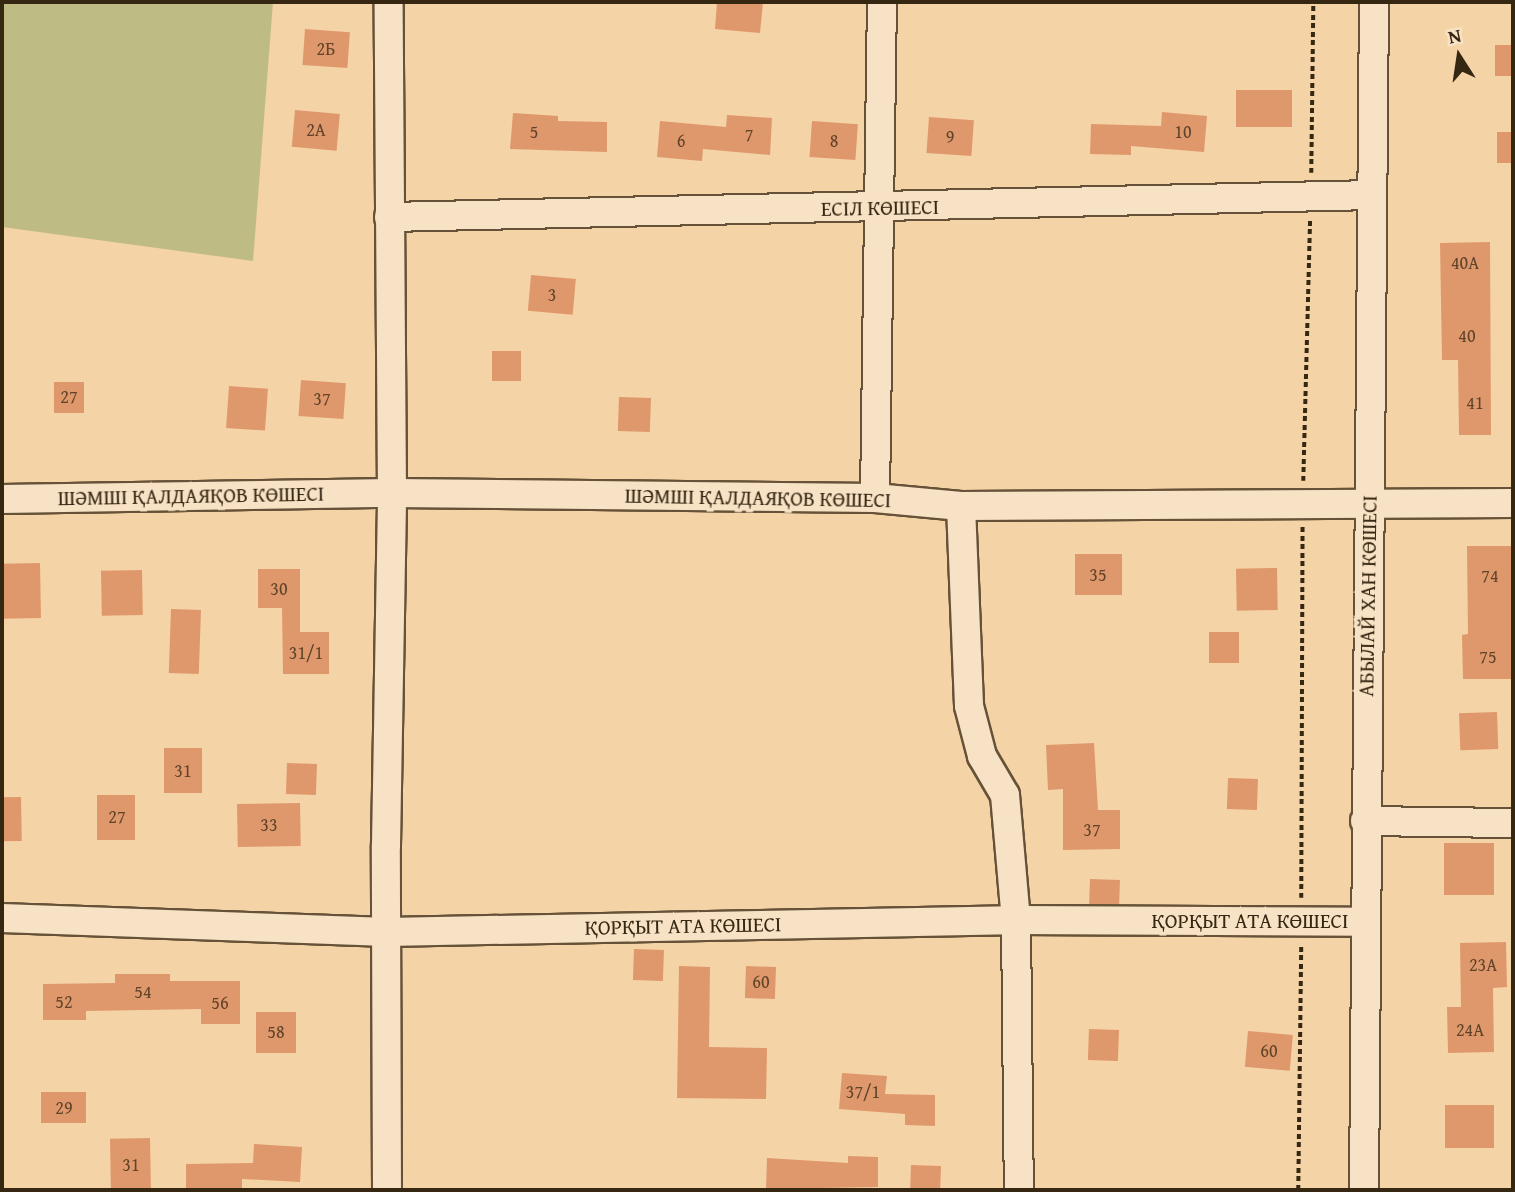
<!DOCTYPE html>
<html>
<head>
<meta charset="utf-8">
<style>
  body { margin:0 }
  #map { position:relative; width:1515px; height:1192px; overflow:hidden; background:#f4d3a6; font-family:"Gentium Book Plus",serif }
  div>[style] { position:absolute }
  .green>* { inset:0; background:#bfbb84 }
  .building>* { inset:0; background:#df986c; transform-origin:0 0 }
  .path>* { height:3.5px; margin-top:-1.75px; transform-origin:0; background:repeating-linear-gradient(90deg,#362713 0 5px,transparent 0 8.5px) }
  .roads { filter:drop-shadow(2px 0 #665238) drop-shadow(-2px 0 #665238) drop-shadow(0 2px #665238) drop-shadow(0 -2px #665238) }
  .minor>* { height:28px; margin:-14px; padding:0 14px; transform-origin:14px; border-radius:14px; background:#f8e2c5 }
  span { translate:-50% -50%; white-space:nowrap; text-align:center; line-height:1.15; -webkit-text-stroke:7px #f8e2c5; paint-order:stroke }
  .number-label { font-size:18px; color:#604329 }
  .number-label span { -webkit-text-stroke-width:0 }
  .street-label { font-size:21px; color:#362713 }
  .frame { position:absolute; inset:0; border:4px solid #362713; pointer-events:none }
  .north { position:absolute; left:1424px; top:21px; width:70px; height:70px; -webkit-text-stroke:5px #f8e2c5; paint-order:stroke; rotate:348deg; font-size:19px; font-weight:700; line-height:28px; text-align:center; color:#362713 }
  .north::after { content:''; display:block; margin:auto; width:24px; height:32px; background:#362713; clip-path:polygon(50% 0,100% 100%,50% 72%,0 100%) }
</style>
</head>
<body>
<div id="map">
  <div class="green">
    <div style="clip-path:polygon(2px 2px,273px 2px,253px 261px,2px 227px)"></div>
  </div>
  <div class="building">
    <div style="clip-path:polygon(717px 2px,763px 2px,760px 33px,715px 29px)"></div>
    <div style="left:305px;top:29px;width:45px;height:36px;rotate:4deg"></div>
    <div style="left:1495px;top:45px;width:18px;height:31px"></div>
    <div style="left:1292px;top:90px;width:37px;height:56px;rotate:90deg"></div>
    <div style="left:295px;top:110px;width:45px;height:37px;rotate:5deg"></div>
    <div style="clip-path:polygon(1162px 112px,1207px 116px,1204px 152px,1131px 146px,1131px 155px,1090px 154px,1091px 124px,1161px 126px)"></div>
    <div style="clip-path:polygon(513px 113px,558px 116px,558px 121px,607px 122px,607px 152px,510px 149px)"></div>
    <div style="clip-path:polygon(727px 115px,772px 118px,770px 155px,703px 149px,702px 161px,657px 157px,660px 121px,726px 127px)"></div>
    <div style="left:929px;top:117px;width:45px;height:36px;rotate:4deg"></div>
    <div style="left:812px;top:121px;width:46px;height:36px;rotate:4deg"></div>
    <div style="left:1497px;top:132px;width:16px;height:31px"></div>
    <div style="clip-path:polygon(1490px 242px,1491px 435px,1459px 435px,1458px 360px,1442px 360px,1440px 243px)"></div>
    <div style="left:531px;top:275px;width:45px;height:36px;rotate:5deg"></div>
    <div style="left:492px;top:351px;width:29px;height:30px"></div>
    <div style="left:301px;top:380px;width:45px;height:36px;rotate:4deg"></div>
    <div style="left:54px;top:382px;width:30px;height:31px"></div>
    <div style="left:229px;top:386px;width:39px;height:42px;rotate:4deg"></div>
    <div style="left:619px;top:397px;width:32px;height:34px;rotate:2deg"></div>
    <div style="clip-path:polygon(1467px 546px,1512px 546px,1513px 679px,1463px 679px,1462px 635px,1468px 634px)"></div>
    <div style="left:1122px;top:554px;width:41px;height:47px;rotate:90deg"></div>
    <div style="left:40px;top:563px;width:55px;height:38px;rotate:89deg"></div>
    <div style="left:1277px;top:568px;width:42px;height:41px;rotate:89deg"></div>
    <div style="clip-path:polygon(258px 569px,300px 569px,300px 632px,329px 632px,329px 674px,283px 674px,282px 608px,258px 608px)"></div>
    <div style="left:142px;top:570px;width:45px;height:41px;rotate:89deg"></div>
    <div style="left:171px;top:609px;width:30px;height:64px;rotate:2deg"></div>
    <div style="left:1209px;top:632px;width:30px;height:31px"></div>
    <div style="left:1497px;top:712px;width:37px;height:38px;rotate:88deg"></div>
    <div style="clip-path:polygon(1094px 743px,1098px 810px,1120px 810px,1120px 849px,1063px 850px,1063px 789px,1048px 790px,1046px 745px)"></div>
    <div style="left:202px;top:748px;width:45px;height:38px;rotate:90deg"></div>
    <div style="left:287px;top:763px;width:30px;height:31px;rotate:2deg"></div>
    <div style="left:1228px;top:778px;width:30px;height:31px;rotate:2deg"></div>
    <div style="left:97px;top:795px;width:38px;height:45px"></div>
    <div style="left:21px;top:797px;width:44px;height:19px;rotate:89deg"></div>
    <div style="left:300px;top:803px;width:43px;height:63px;rotate:89deg"></div>
    <div style="left:1444px;top:843px;width:50px;height:52px"></div>
    <div style="left:1090px;top:879px;width:30px;height:25px;rotate:2deg"></div>
    <div style="clip-path:polygon(1506px 942px,1507px 987px,1493px 988px,1494px 1052px,1448px 1053px,1447px 1007px,1461px 1007px,1460px 943px)"></div>
    <div style="left:634px;top:949px;width:30px;height:31px;rotate:2deg"></div>
    <div style="clip-path:polygon(679px 966px,710px 967px,709px 1047px,767px 1048px,766px 1099px,677px 1098px)"></div>
    <div style="left:746px;top:966px;width:30px;height:32px;rotate:2deg"></div>
    <div style="clip-path:polygon(115px 974px,170px 974px,170px 981px,240px 981px,240px 1024px,201px 1024px,201px 1009px,86px 1011px,86px 1020px,43px 1020px,43px 984px,115px 983px)"></div>
    <div style="left:256px;top:1012px;width:40px;height:41px"></div>
    <div style="left:1089px;top:1029px;width:30px;height:31px;rotate:2deg"></div>
    <div style="left:1248px;top:1031px;width:45px;height:36px;rotate:5deg"></div>
    <div style="clip-path:polygon(842px 1073px,887px 1076px,885px 1094px,935px 1095px,935px 1126px,905px 1125px,905px 1114px,839px 1109px)"></div>
    <div style="left:86px;top:1092px;width:31px;height:45px;rotate:90deg"></div>
    <div style="left:1494px;top:1105px;width:43px;height:49px;rotate:90deg"></div>
    <div style="left:150px;top:1138px;width:52px;height:40px;rotate:89deg"></div>
    <div style="clip-path:polygon(254px 1144px,302px 1147px,300px 1182px,242px 1179px,242px 1190px,186px 1190px,186px 1164px,253px 1163px)"></div>
    <div style="clip-path:polygon(848px 1156px,878px 1157px,878px 1187px,766px 1189px,767px 1158px,848px 1163px)"></div>
    <div style="left:911px;top:1165px;width:30px;height:25px;rotate:2deg"></div>
  </div>
  <div class="path">
    <div style="left:1311px;top:173px;width:171px;rotate:-89.3deg"></div>
    <div style="left:1303px;top:481px;width:261px;rotate:-88.5deg"></div>
    <div style="left:1301px;top:898px;width:371px;rotate:-89.8deg"></div>
    <div style="left:1298px;top:1190px;width:246px;rotate:-89.3deg"></div>
  </div>
  <div class="roads">
    <div class="minor">
      <div style="left:389px;top:217px;width:982px;rotate:-1.28deg"></div>
      <div style="left:875px;top:498px;width:496px;rotate:-89.2deg"></div>
      <div style="left:2px;top:499px;width:390px;rotate:-0.9deg"></div>
      <div style="left:392px;top:493px;width:483px;rotate:0.6deg"></div>
      <div style="left:875px;top:498px;width:86px;rotate:5.3deg"></div>
      <div style="left:961px;top:506px;width:552px;rotate:-0.31deg"></div>
      <div style="left:961px;top:506px;width:200px;rotate:87.7deg"></div>
      <div style="left:969px;top:706px;width:52px;rotate:75.4deg"></div>
      <div style="left:982px;top:756px;width:45px;rotate:59.5deg"></div>
      <div style="left:1005px;top:795px;width:125px;rotate:85deg"></div>
      <div style="left:1016px;top:920px;width:270px;rotate:89.4deg"></div>
      <div style="left:1365px;top:821px;width:148px;rotate:0.8deg"></div>
      <div style="left:2px;top:918px;width:385px;rotate:2.1deg"></div>
      <div style="left:387px;top:932px;width:629px;rotate:-1.09deg"></div>
      <div style="left:1016px;top:920px;width:348px;rotate:0.3deg"></div>
      <div style="left:387px;top:1190px;width:345px;rotate:-90.2deg"></div>
      <div style="left:386px;top:845px;width:352px;rotate:-89deg"></div>
      <div style="left:392px;top:493px;width:491px;rotate:-90.4deg"></div>
      <div style="left:1364px;top:1190px;width:1188px;rotate:-89.52deg"></div>
    </div>
  </div>
  <div class="number-label">
    <span style="left:326px;top:49px">2Б</span>
    <span style="left:316px;top:130px">2А</span>
    <span style="left:534px;top:132px">5</span>
    <span style="left:1183px;top:132px">10</span>
    <span style="left:749px;top:135px">7</span>
    <span style="left:950px;top:137px">9</span>
    <span style="left:681px;top:141px">6</span>
    <span style="left:834px;top:141px">8</span>
    <span style="left:1465px;top:263px">40А</span>
    <span style="left:552px;top:295px">3</span>
    <span style="left:1467px;top:336px">40</span>
    <span style="left:69px;top:397px">27</span>
    <span style="left:322px;top:399px">37</span>
    <span style="left:1475px;top:403px">41</span>
    <span style="left:1098px;top:575px">35</span>
    <span style="left:1490px;top:576px">74</span>
    <span style="left:279px;top:589px">30</span>
    <span style="left:306px;top:653px">31/1</span>
    <span style="left:1488px;top:657px">75</span>
    <span style="left:183px;top:771px">31</span>
    <span style="left:117px;top:817px">27</span>
    <span style="left:269px;top:825px">33</span>
    <span style="left:1092px;top:830px">37</span>
    <span style="left:1483px;top:965px">23А</span>
    <span style="left:761px;top:982px">60</span>
    <span style="left:143px;top:992px">54</span>
    <span style="left:64px;top:1002px">52</span>
    <span style="left:220px;top:1003px">56</span>
    <span style="left:1470px;top:1030px">24А</span>
    <span style="left:276px;top:1032px">58</span>
    <span style="left:1269px;top:1051px">60</span>
    <span style="left:863px;top:1092px">37/1</span>
    <span style="left:64px;top:1108px">29</span>
    <span style="left:131px;top:1165px">31</span>
  </div>
  <div class="street-label">
    <span style="left:880px;top:208px;rotate:-1deg">ЕСІЛ КӨШЕСІ</span>
    <span style="left:191px;top:496px;rotate:-1deg">ШӘМШІ ҚАЛДАЯҚОВ КӨШЕСІ</span>
    <span style="left:758px;top:498px;rotate:1deg">ШӘМШІ ҚАЛДАЯҚОВ КӨШЕСІ</span>
    <span style="left:1368px;top:596px;rotate:-89deg">АБЫЛАЙ ХАН КӨШЕСІ</span>
    <span style="left:1250px;top:921px">ҚОРҚЫТ АТА КӨШЕСІ</span>
    <span style="left:683px;top:926px;rotate:-1deg">ҚОРҚЫТ АТА КӨШЕСІ</span>
  </div>
  <div class="frame"></div>
  <div class="north">N</div>
</div>
</body>
</html>
